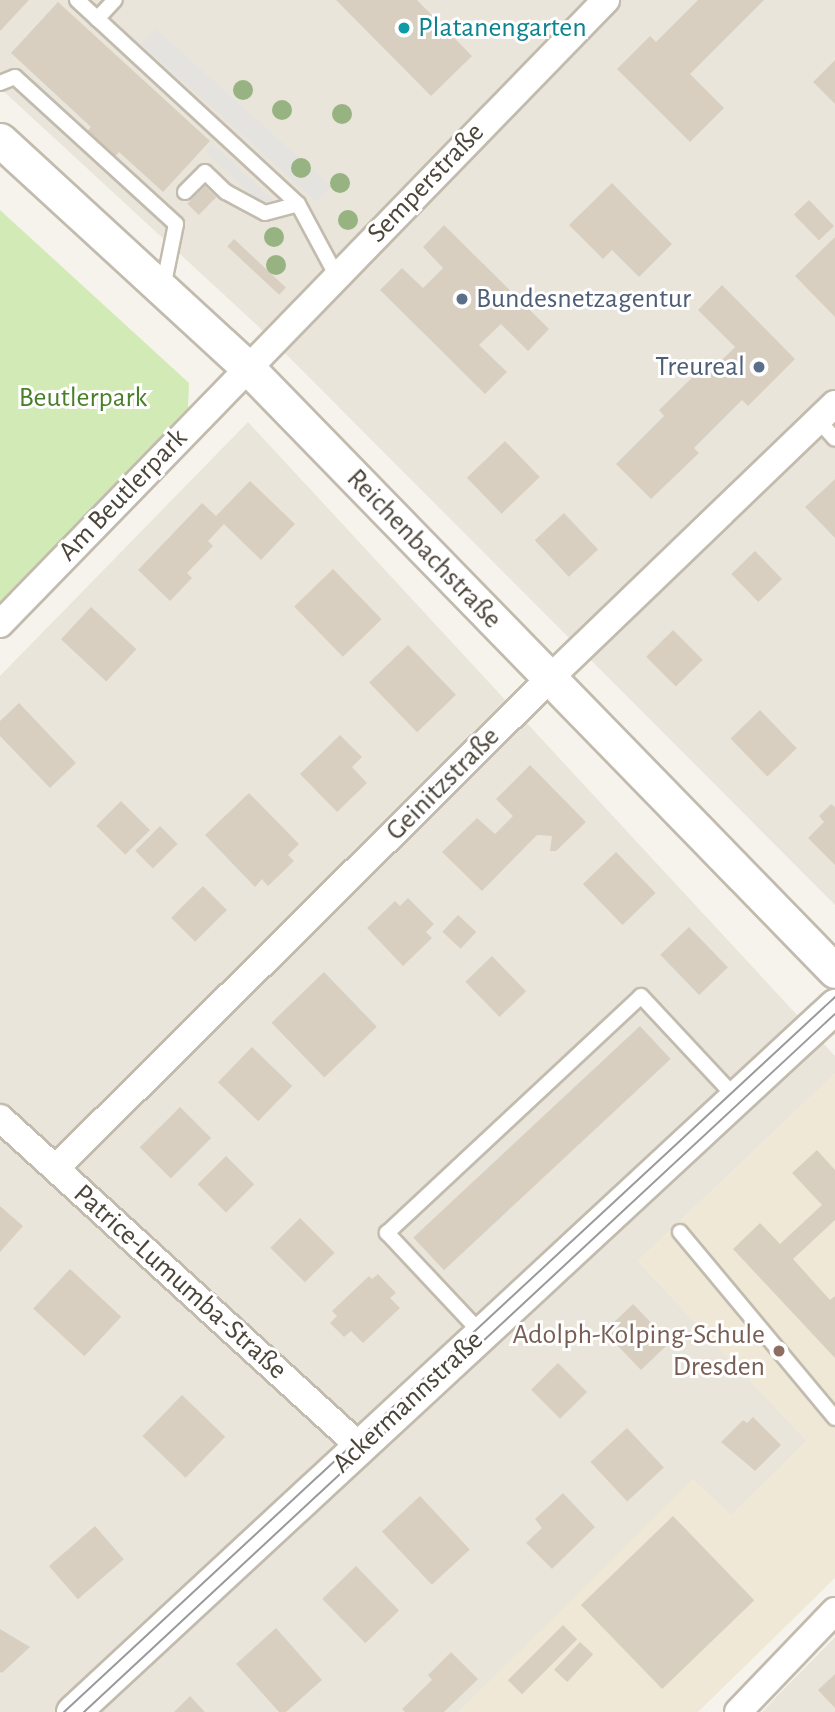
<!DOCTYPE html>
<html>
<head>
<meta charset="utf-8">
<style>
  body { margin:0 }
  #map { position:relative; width:835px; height:1712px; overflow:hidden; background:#f6f3ec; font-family:"Alegreya Sans",sans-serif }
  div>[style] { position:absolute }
  .residential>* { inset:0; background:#eae5da }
  .education>* { inset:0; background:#efe8d6 }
  .green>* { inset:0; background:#d2eab5 }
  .parking>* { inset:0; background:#e5e3e0; transform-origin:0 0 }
  .building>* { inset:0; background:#d8cfc1; transform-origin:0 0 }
  .roads { filter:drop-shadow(2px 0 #c2bbae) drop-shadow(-2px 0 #c2bbae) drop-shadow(0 2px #c2bbae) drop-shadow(0 -2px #c2bbae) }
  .service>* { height:14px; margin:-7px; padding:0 7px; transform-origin:7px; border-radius:7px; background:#fff }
  .minor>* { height:26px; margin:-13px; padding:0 13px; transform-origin:13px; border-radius:13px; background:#fff }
  .tertiary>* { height:33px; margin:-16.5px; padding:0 16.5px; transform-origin:16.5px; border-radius:16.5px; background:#fff }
  .tram>* { height:2px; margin:-1px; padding:0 1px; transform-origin:1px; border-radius:1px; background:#9a9a9a }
  .trees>* { width:20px; height:20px; margin:-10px; border-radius:50%; background:#97b381 }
  .dots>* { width:19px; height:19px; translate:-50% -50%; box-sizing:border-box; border:4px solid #fff; border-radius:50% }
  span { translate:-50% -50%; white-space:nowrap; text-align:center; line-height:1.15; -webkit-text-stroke:6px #fff; paint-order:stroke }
  .culture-label { font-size:28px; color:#0d838f }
  .left { translate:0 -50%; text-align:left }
  .street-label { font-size:28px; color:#4b4439 }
  .service-label { font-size:28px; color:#4e5e75 }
  .right { translate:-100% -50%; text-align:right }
  .park-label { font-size:28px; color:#4a7f2a }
  .education-label { font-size:28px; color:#785e54 }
</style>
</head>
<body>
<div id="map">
  <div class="residential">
    <div style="clip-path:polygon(0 0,835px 0,835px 905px,258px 326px,0 88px)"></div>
    <div style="clip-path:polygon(248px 422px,835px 1056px,835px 1074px,638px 1261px,807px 1441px,731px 1516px,693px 1480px,459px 1712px,0 1712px,0 676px)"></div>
    <div style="clip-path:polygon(835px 1637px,835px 1712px,762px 1712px,778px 1695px)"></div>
  </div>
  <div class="education">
    <div style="clip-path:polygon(835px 1074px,835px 1578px,698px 1712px,459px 1712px,693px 1479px,731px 1515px,807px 1441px,638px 1261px)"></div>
  </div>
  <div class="green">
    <div style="clip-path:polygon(0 210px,189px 383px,188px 408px,0 602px)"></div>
  </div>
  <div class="parking">
    <div style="left:155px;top:28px;width:237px;height:21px;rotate:42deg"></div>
    <div style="left:212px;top:143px;width:86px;height:11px;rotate:43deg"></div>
  </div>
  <div class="building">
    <div style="clip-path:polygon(0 0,29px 0,0 31px)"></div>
    <div style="clip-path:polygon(336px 0,417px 0,472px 56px,431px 96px)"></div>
    <div style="clip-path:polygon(698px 0,764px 0,690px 74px,724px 108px,690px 142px,617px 69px,650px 36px,656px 42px)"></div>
    <div style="clip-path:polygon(58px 2px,210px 141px,163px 192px,119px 152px,111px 161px,83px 136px,91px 127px,11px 53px)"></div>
    <div style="clip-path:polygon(835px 60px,835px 104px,813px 82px)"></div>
    <div style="clip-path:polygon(612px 183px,672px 244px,639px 277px,612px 250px,603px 259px,569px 225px)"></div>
    <div style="left:205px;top:186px;width:16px;height:25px;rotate:45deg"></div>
    <div style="left:809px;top:200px;width:36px;height:21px;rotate:46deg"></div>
    <div style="clip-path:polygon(444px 225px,549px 329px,528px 351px,501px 324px,479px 345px,507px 372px,485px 394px,380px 290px,402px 268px,423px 288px,443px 268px,423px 247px)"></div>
    <div style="clip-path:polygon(835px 237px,835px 317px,795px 276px)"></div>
    <div style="left:234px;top:239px;width:71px;height:10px;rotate:43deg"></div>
    <div style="clip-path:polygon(722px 285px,795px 359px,748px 406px,742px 400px,694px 448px,699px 453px,651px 499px,616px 464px,664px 416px,659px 410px,706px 364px,712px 370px,735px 347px,698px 310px)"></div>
    <div style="left:505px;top:441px;width:50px;height:53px;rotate:46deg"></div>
    <div style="clip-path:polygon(835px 479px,835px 538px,805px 507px)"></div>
    <div style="clip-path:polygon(250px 481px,295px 524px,261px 560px,224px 524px,208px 541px,213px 546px,187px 573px,192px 578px,170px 601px,138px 570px,202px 503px,216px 516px)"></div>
    <div style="left:564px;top:513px;width:50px;height:40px;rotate:47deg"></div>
    <div style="left:755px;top:551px;width:39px;height:33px;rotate:46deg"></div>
    <div style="left:333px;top:569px;width:70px;height:54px;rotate:46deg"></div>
    <div style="left:91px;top:607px;width:62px;height:44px;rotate:43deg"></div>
    <div style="left:673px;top:630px;width:42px;height:38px;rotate:45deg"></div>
    <div style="left:408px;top:645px;width:69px;height:54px;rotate:46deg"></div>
    <div style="clip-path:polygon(19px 703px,76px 763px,50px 788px,0 736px,0 721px)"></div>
    <div style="left:760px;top:710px;width:53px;height:41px;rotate:46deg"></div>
    <div style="clip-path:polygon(340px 735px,362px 757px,352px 767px,367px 783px,337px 812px,300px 774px)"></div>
    <div style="clip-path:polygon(530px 765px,586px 822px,556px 851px,550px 851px,552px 836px,537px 835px,482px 891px,442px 852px,477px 818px,495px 834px,513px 816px,496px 799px)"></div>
    <div style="clip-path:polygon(249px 793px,299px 844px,288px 855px,294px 861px,268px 886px,262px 879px,255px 887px,205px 835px)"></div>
    <div style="left:121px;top:801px;width:41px;height:35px;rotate:45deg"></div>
    <div style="clip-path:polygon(831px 804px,835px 807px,835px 865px,808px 838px,824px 822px,819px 816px)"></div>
    <div style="left:160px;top:826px;width:25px;height:35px;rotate:45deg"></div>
    <div style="left:616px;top:852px;width:57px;height:46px;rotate:46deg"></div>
    <div style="left:203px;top:886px;width:34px;height:45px;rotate:45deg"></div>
    <div style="clip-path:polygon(408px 898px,434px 924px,426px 932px,432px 938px,403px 966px,367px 928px,395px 901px,400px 906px)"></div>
    <div style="left:458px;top:915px;width:25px;height:23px;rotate:43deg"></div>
    <div style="left:689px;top:927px;width:56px;height:40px;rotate:46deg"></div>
    <div style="left:492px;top:956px;width:49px;height:37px;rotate:46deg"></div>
    <div style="left:324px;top:972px;width:76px;height:73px;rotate:46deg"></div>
    <div style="left:640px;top:1026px;width:45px;height:310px;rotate:47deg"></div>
    <div style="left:252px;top:1047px;width:56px;height:49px;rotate:44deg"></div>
    <div style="left:180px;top:1107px;width:44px;height:57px;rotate:45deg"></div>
    <div style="clip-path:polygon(817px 1150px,835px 1170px,835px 1220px,793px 1259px,830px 1300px,835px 1296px,835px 1358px,733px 1249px,760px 1223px,780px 1244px,822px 1205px,792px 1173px)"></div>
    <div style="left:226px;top:1156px;width:40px;height:40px;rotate:45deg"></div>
    <div style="clip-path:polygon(0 1206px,23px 1226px,0 1252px)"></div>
    <div style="left:300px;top:1218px;width:49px;height:42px;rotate:45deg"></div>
    <div style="left:70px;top:1269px;width:70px;height:54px;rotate:43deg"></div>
    <div style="clip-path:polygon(378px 1274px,396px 1293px,390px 1298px,400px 1308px,363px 1343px,351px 1331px,344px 1337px,330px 1323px,337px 1316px,332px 1311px,369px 1276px,372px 1279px)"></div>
    <div style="left:633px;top:1304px;width:53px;height:40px;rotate:46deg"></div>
    <div style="left:558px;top:1363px;width:41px;height:38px;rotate:45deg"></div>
    <div style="left:182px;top:1395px;width:60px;height:57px;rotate:44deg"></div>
    <div style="clip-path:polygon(753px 1417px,781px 1445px,755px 1471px,721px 1442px,743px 1420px,747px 1423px)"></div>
    <div style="left:627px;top:1428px;width:54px;height:50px;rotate:47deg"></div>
    <div style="clip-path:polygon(563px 1493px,595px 1527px,552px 1569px,526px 1543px,542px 1528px,535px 1519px)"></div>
    <div style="left:420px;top:1496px;width:73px;height:52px;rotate:47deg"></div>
    <div style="left:673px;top:1516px;width:117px;height:128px;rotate:46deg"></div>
    <div style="left:95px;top:1526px;width:44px;height:61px;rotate:49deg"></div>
    <div style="left:356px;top:1566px;width:62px;height:47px;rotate:46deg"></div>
    <div style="left:563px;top:1625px;width:20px;height:78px;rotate:45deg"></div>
    <div style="clip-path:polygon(276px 1628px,322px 1680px,286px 1712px,279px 1712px,236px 1664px)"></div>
    <div style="clip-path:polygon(0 1629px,30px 1647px,2px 1673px,0 1672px)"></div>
    <div style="left:580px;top:1642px;width:18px;height:38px;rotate:43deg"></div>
    <div style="clip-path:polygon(451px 1652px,478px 1679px,444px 1712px,405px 1712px,402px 1709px,432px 1680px,428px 1675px)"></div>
    <div style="clip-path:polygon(835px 1674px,835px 1708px,818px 1690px)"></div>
    <div style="clip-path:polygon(190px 1696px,205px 1712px,174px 1712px)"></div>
  </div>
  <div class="roads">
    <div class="service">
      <div style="left:77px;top:0;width:301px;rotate:42.7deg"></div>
      <div style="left:298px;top:204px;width:81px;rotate:61.8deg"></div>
      <div style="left:97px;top:19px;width:26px;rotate:-47deg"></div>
      <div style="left:0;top:83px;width:16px;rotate:-22deg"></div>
      <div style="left:15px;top:77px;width:218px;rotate:42.4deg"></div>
      <div style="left:176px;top:224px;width:65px;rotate:101.5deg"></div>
      <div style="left:185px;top:192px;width:28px;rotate:-45deg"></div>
      <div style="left:205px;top:172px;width:29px;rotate:44deg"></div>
      <div style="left:226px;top:192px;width:44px;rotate:28.3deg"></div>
      <div style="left:265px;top:213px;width:34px;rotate:-15deg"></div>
      <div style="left:818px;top:420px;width:25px;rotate:48deg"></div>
      <div style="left:680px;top:1232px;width:242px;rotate:50.2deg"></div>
      <div style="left:482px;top:1334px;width:139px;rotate:-133.2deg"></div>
      <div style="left:387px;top:1233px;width:347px;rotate:-43deg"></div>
      <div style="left:641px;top:996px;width:139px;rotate:47deg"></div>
    </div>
    <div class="minor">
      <div style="left:0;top:624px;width:870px;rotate:-45.84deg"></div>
      <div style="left:0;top:1118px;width:488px;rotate:42.4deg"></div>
      <div style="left:56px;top:1168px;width:696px;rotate:-44.77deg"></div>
      <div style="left:550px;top:678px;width:395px;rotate:-43.9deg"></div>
      <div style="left:738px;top:1712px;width:140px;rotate:-46.2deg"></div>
    </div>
    <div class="tertiary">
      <div style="left:0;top:140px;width:334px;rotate:42.6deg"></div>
      <div style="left:246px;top:366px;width:844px;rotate:45.77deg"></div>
      <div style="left:73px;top:1712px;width:1039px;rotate:-42.82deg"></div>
    </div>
  </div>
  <div class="tram">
    <div style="left:64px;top:1712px;width:1052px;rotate:-42.84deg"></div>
    <div style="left:84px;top:1712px;width:1025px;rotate:-42.91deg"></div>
  </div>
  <div class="trees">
    <div style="left:243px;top:90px"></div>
    <div style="left:282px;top:110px"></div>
    <div style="left:342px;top:114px"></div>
    <div style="left:301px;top:168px"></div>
    <div style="left:340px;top:183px"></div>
    <div style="left:348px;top:220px"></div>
    <div style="left:274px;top:237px"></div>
    <div style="left:276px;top:265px"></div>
  </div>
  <div class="dots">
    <div style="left:404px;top:28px;background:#0f9aa8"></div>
    <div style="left:462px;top:299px;background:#5c6f8a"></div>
    <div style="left:759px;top:367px;background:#5c6f8a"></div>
    <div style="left:779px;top:1351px;background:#8d6e63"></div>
  </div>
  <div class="culture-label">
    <span class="left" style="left:418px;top:28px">Platanengarten</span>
  </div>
  <div class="street-label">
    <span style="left:426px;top:183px;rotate:-46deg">Semperstraße</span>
    <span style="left:123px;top:495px;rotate:-46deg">Am Beutlerpark</span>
    <span style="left:424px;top:549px;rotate:46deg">Reichenbachstraße</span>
    <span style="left:443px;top:784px;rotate:-45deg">Geinitzstraße</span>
    <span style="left:180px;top:1282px;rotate:42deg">Patrice-Lumumba-Straße</span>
    <span style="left:408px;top:1402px;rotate:-43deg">Ackermannstraße</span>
  </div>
  <div class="service-label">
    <span class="left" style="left:476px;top:299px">Bundesnetzagentur</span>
    <span class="right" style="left:745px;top:367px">Treureal</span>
  </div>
  <div class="park-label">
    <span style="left:83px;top:398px">Beutlerpark</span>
  </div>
  <div class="education-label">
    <span class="right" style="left:765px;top:1351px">Adolph-Kolping-Schule<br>Dresden</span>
  </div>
</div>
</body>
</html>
